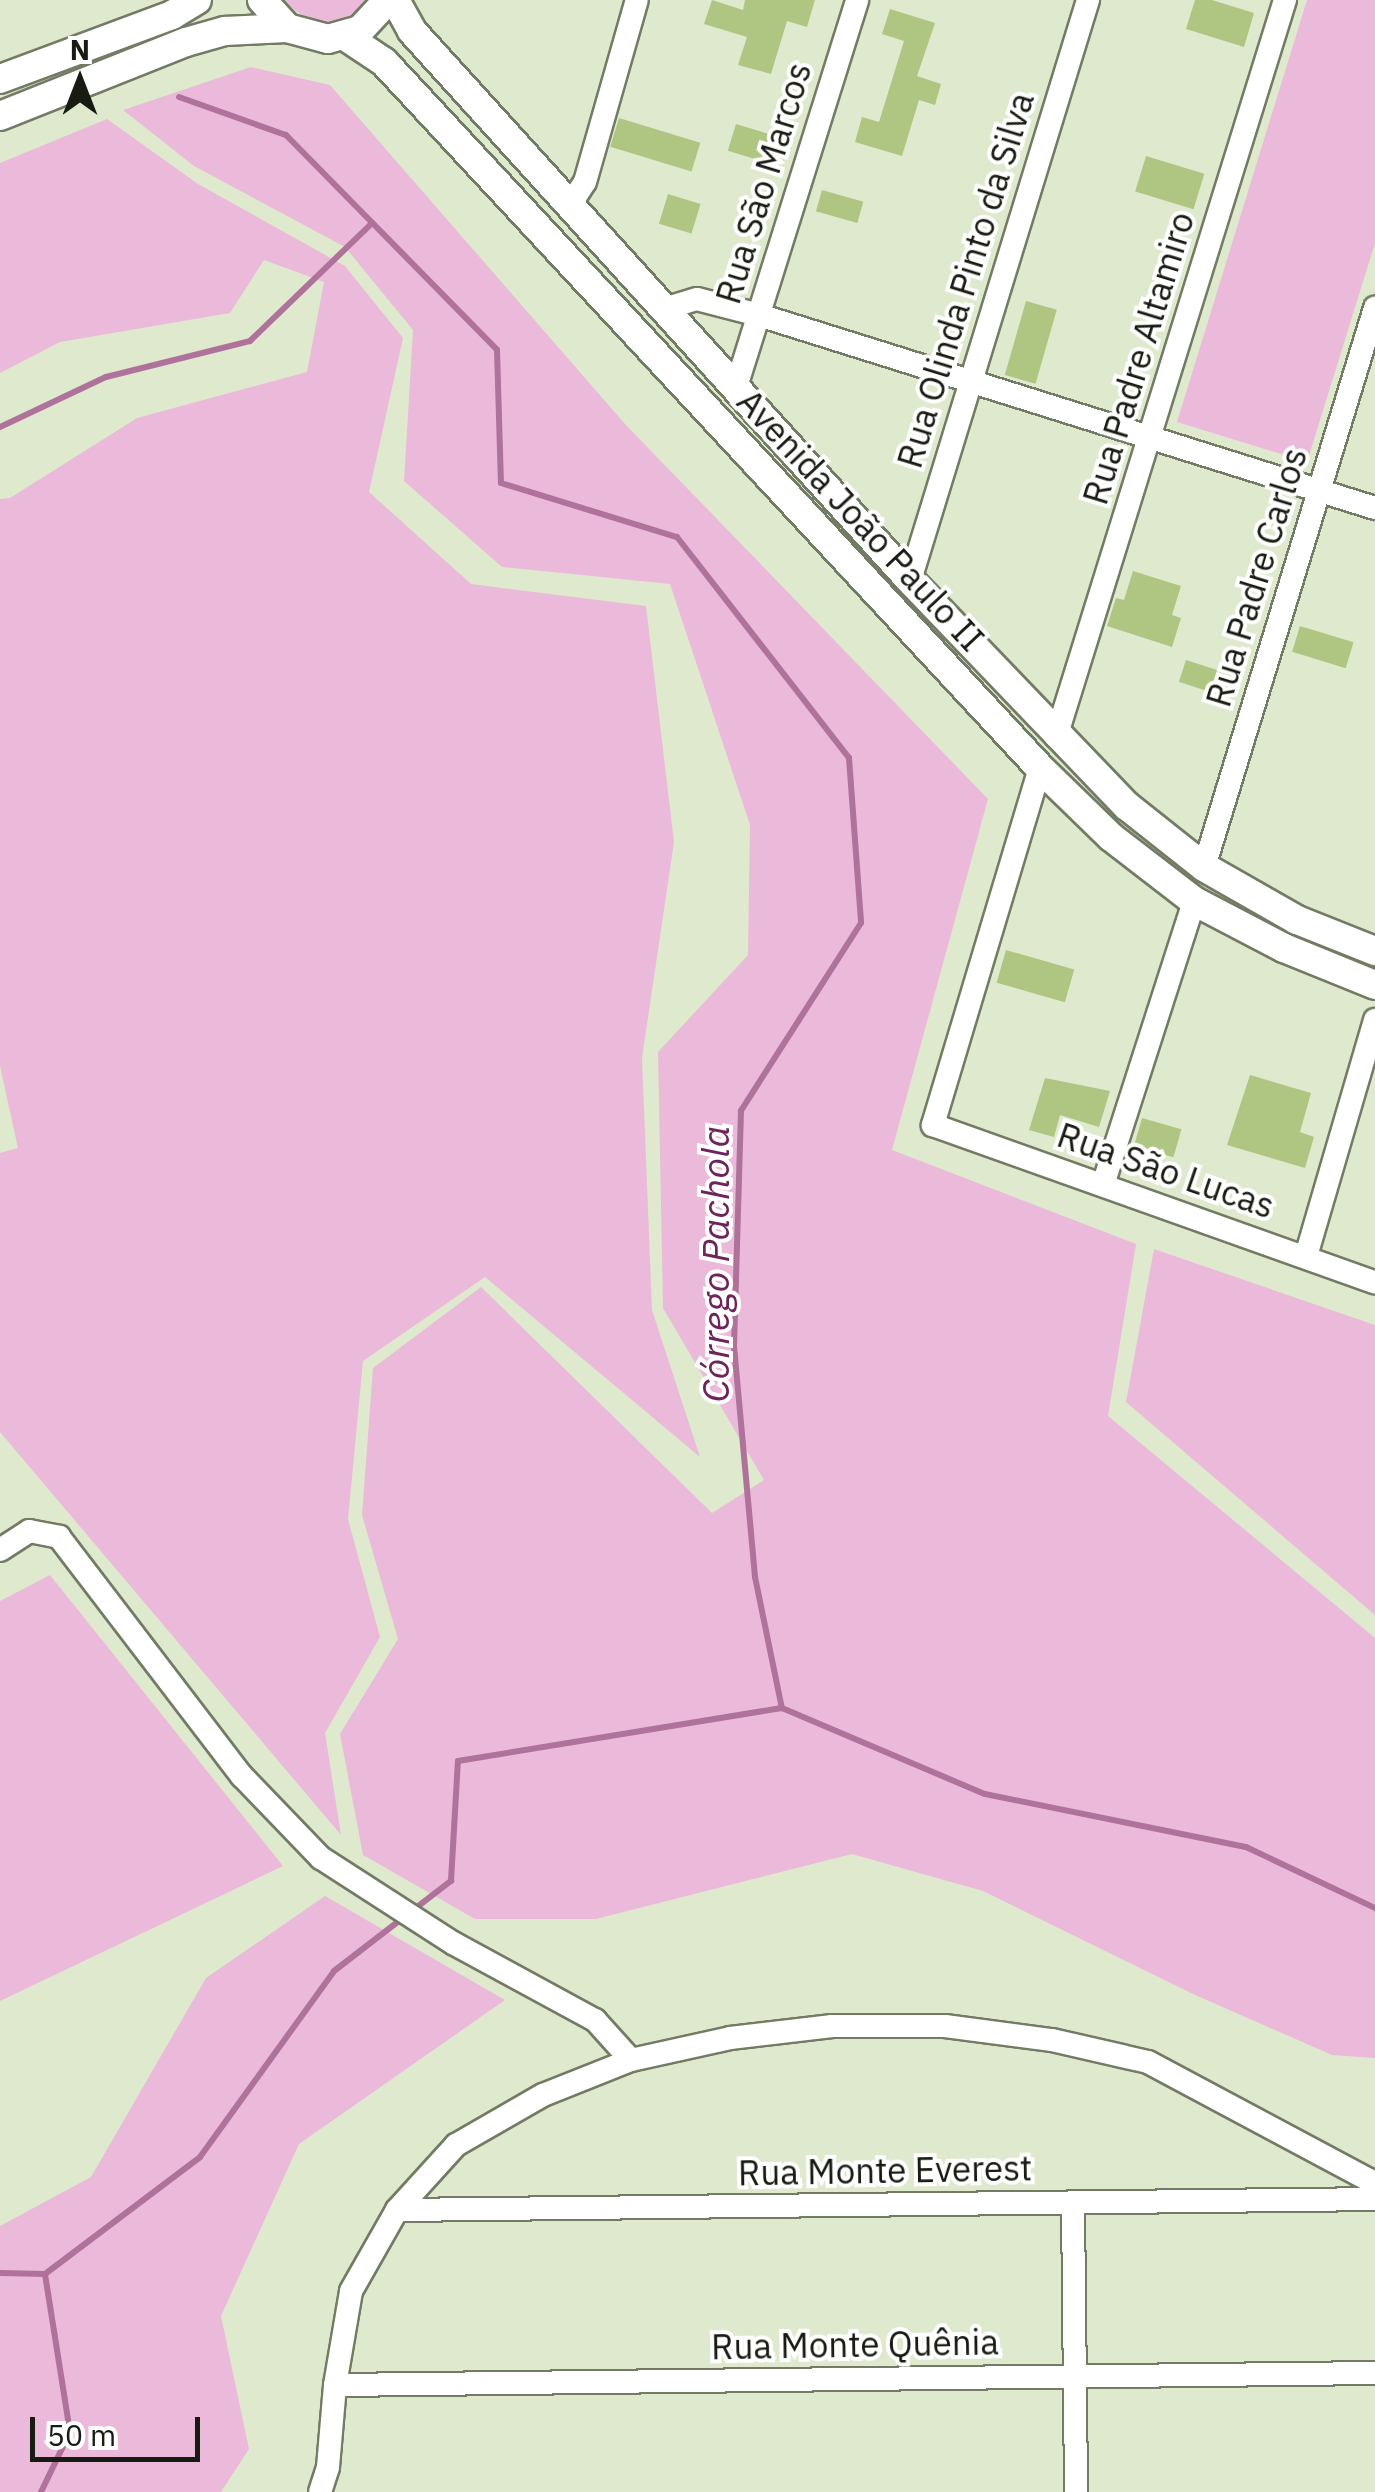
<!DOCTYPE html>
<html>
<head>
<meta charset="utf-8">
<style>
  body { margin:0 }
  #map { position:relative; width:1375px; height:2492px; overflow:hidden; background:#dfe9ce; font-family:"IBM Plex Sans",sans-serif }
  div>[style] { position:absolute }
  .green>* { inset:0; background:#ebbada }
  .stream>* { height:6px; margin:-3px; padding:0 3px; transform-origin:3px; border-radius:3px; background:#af729b }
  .building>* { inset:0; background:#afc682; transform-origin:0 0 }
  .roads { filter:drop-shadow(2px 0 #727b63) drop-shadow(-2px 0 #727b63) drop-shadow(0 2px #727b63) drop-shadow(0 -2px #727b63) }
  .minor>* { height:22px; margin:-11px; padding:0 11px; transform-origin:11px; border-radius:11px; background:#fff }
  .tertiary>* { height:28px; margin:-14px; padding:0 14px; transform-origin:14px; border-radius:14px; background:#fff }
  span { translate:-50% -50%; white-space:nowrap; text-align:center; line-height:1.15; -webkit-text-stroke:8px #fff; paint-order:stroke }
  .street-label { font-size:35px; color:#171b11 }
  .water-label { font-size:38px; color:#6e235b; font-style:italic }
  .north { position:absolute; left:30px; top:30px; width:100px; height:100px; -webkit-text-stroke:8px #fff; paint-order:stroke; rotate:0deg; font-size:28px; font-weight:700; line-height:40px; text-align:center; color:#171b11 }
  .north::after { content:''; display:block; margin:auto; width:35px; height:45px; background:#171b11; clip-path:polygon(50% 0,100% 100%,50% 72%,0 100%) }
  .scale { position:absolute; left:30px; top:2417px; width:170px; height:45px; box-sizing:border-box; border:5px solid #171b11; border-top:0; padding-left:12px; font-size:30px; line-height:35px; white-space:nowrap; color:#171b11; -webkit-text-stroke:8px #fff; paint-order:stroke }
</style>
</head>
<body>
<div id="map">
  <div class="green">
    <div style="clip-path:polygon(282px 0,367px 0,351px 15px,327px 22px,305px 18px)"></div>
    <div style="clip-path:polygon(1307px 0,1375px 0,1375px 243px,1307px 462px,1177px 422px)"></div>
    <div style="clip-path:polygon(251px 67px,330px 85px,625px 424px,988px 799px,892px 1150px,1136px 1244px,1108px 1416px,1375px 1638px,1375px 2058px,1332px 2055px,1193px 1994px,983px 1891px,852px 1854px,596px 1919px,475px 1919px,363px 1855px,340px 1734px,398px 1639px,362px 1515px,373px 1368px,481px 1287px,712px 1513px,764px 1480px,663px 1308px,658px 1052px,748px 955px,750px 825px,670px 584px,502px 567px,404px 481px,413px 330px,345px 247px,194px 166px,123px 110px)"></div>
    <div style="clip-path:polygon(107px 119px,198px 184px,345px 266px,403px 338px,369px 492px,471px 584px,646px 606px,674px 842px,642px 1058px,652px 1310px,700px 1457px,485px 1277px,363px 1361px,348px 1519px,380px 1637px,325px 1733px,341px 1835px,0 1432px,0 1153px,18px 1148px,0 1066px,0 499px,10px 498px,137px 418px,307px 372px,324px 282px,264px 260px,230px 313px,60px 342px,0 373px,0 163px)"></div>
    <div style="clip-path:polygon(1154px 1249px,1375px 1325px,1375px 1615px,1126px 1402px)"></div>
    <div style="clip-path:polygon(50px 1575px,283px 1866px,0 2001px,0 1601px)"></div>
    <div style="clip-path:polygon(325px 1896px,505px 2000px,299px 2144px,221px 2316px,249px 2449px,221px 2492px,0 2492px,0 2226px,91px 2177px,206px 1978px)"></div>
  </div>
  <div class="stream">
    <div style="left:179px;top:97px;width:114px;rotate:19.6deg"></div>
    <div style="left:286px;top:135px;width:301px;rotate:45.5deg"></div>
    <div style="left:497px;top:350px;width:133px;rotate:88.3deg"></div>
    <div style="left:501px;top:483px;width:184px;rotate:17.1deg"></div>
    <div style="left:677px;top:537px;width:280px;rotate:52.1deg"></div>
    <div style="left:849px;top:758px;width:165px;rotate:85.8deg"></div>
    <div style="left:861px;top:923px;width:223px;rotate:122.6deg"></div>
    <div style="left:741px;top:1111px;width:235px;rotate:91.7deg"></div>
    <div style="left:734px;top:1346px;width:232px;rotate:84.8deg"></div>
    <div style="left:755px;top:1577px;width:134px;rotate:78.4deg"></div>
    <div style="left:0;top:427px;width:117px;rotate:-25.3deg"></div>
    <div style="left:106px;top:377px;width:148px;rotate:-14deg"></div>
    <div style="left:250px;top:341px;width:170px;rotate:-44deg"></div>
    <div style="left:782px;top:1708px;width:220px;rotate:23deg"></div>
    <div style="left:985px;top:1794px;width:266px;rotate:11.5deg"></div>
    <div style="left:1246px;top:1847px;width:143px;rotate:25.3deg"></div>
    <div style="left:0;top:2273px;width:45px;rotate:1.3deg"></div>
    <div style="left:45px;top:2274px;width:194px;rotate:-37deg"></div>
    <div style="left:200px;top:2157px;width:229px;rotate:-54.2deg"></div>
    <div style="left:334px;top:1971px;width:148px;rotate:-37.6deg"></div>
    <div style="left:451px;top:1881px;width:120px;rotate:-86.7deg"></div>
    <div style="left:458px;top:1761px;width:328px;rotate:-9.3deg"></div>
    <div style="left:41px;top:2492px;width:67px;rotate:-64.2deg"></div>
    <div style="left:70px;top:2432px;width:160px;rotate:-99deg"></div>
  </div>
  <div class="building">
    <div style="clip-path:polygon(712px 0,743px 10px,745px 0,815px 0,807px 27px,787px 21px,771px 74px,738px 65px,747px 37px,704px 24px)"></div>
    <div style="clip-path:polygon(1195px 0,1212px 0,1254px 13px,1244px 47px,1186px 29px)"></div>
    <div style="clip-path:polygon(890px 9px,935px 23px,917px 76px,941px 84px,935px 105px,919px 100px,902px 156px,855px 142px,862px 117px,879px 122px,904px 41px,882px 34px)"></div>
    <div style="left:619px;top:118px;width:85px;height:30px;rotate:17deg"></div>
    <div style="left:736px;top:124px;width:44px;height:28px;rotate:17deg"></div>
    <div style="left:1146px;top:156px;width:61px;height:37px;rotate:17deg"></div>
    <div style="left:822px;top:190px;width:43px;height:22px;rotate:16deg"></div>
    <div style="left:668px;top:194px;width:34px;height:31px;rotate:17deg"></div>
    <div style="left:1026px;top:301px;width:32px;height:77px;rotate:16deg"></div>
    <div style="clip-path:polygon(1133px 571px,1181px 586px,1172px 615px,1181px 618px,1172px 647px,1107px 626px,1116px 598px,1124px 600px)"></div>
    <div style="left:1300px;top:626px;width:56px;height:27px;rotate:17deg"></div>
    <div style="left:1186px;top:660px;width:48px;height:23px;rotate:18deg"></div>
    <div style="left:1006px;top:950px;width:71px;height:34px;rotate:16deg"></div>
    <div style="clip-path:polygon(1250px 1075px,1311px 1093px,1300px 1132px,1314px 1137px,1305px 1168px,1227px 1145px)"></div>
    <div style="clip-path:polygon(1045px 1078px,1110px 1091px,1099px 1127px,1060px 1115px,1054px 1137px,1029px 1130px)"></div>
    <div style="left:1142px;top:1118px;width:41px;height:29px;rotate:16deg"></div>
  </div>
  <div class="roads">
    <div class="minor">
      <div style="left:570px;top:205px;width:27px;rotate:-57deg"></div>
      <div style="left:585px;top:182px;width:189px;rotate:-74.1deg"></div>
      <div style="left:664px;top:309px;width:34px;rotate:-17deg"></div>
      <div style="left:697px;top:299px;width:64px;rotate:14.5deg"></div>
      <div style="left:759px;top:315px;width:646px;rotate:17.4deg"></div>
      <div style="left:736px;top:387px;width:405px;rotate:-72.6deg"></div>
      <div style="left:910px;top:580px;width:607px;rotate:-72.94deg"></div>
      <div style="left:1056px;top:737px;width:772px;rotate:-72.74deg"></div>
      <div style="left:1040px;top:768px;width:373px;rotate:106.7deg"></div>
      <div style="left:933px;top:1125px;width:469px;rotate:19.6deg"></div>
      <div style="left:1204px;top:867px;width:585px;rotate:-72.99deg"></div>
      <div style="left:1103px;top:1185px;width:298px;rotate:-72.2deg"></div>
      <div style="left:1306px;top:1256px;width:246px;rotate:-73.7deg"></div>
      <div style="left:0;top:1550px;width:35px;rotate:-33deg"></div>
      <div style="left:29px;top:1531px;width:31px;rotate:11deg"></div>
      <div style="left:59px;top:1537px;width:301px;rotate:52.6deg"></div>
      <div style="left:242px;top:1776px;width:114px;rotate:46.1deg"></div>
      <div style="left:321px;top:1858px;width:157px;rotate:32.8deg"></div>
      <div style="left:453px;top:1943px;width:162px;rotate:28.5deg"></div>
      <div style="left:595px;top:2020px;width:54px;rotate:48deg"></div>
      <div style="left:1073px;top:2203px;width:289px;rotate:89.4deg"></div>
      <div style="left:397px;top:2210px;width:978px;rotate:-0.64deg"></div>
      <div style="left:335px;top:2385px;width:1040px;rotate:-0.66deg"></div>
      <div style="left:320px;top:2492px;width:26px;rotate:-72deg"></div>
      <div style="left:328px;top:2467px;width:82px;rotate:-85.1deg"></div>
      <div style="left:335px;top:2385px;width:95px;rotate:-80.3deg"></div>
      <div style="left:351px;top:2291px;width:93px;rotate:-60.4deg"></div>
      <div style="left:397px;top:2210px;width:88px;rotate:-47.8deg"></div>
      <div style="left:456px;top:2145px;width:100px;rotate:-29.9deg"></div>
      <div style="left:543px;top:2095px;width:95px;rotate:-21.7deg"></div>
      <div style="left:631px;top:2060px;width:101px;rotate:-12.5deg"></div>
      <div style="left:730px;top:2038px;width:103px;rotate:-6.7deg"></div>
      <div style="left:832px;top:2026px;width:113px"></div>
      <div style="left:945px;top:2026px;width:108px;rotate:7.5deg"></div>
      <div style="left:1052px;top:2040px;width:98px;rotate:12.9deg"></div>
      <div style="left:1148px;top:2062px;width:251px;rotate:28.1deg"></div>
      <div style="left:1369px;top:2180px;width:12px;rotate:59deg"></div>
    </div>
    <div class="tertiary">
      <div style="left:262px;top:0;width:38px;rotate:48deg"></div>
      <div style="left:287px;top:28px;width:42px;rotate:15deg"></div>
      <div style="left:328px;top:39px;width:33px;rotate:-16deg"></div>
      <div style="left:360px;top:30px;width:41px;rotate:-47deg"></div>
      <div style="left:395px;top:0;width:35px;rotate:61deg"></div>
      <div style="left:412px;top:31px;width:741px;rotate:47.79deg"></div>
      <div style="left:910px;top:580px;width:313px;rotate:46.2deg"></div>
      <div style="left:1127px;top:806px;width:98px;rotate:38.4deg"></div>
      <div style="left:1204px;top:867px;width:107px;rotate:29.7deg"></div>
      <div style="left:1297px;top:920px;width:84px;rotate:21.7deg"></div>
      <div style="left:345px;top:36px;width:47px;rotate:33.7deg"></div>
      <div style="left:384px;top:62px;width:964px;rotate:47.1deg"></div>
      <div style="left:1040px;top:768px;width:99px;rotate:44.2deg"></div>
      <div style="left:1111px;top:837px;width:105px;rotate:37.6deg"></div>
      <div style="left:1194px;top:901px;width:102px;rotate:27.6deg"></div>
      <div style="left:1284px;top:948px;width:98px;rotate:22.1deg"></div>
      <div style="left:0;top:79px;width:184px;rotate:-20.4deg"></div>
      <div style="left:172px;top:15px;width:29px;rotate:-31deg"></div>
      <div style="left:0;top:116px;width:200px;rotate:-21.7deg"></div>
      <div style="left:186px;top:42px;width:41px;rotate:-15.8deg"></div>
      <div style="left:225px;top:31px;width:62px;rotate:-2.8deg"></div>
    </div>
  </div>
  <div class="street-label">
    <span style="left:763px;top:183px;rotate:-73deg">Rua São Marcos</span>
    <span style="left:965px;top:280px;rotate:-73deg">Rua Olinda Pinto da Silva</span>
    <span style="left:1138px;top:358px;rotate:-73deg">Rua Padre Altamiro</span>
    <span style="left:861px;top:520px;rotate:47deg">Avenida João Paulo II</span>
    <span style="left:1256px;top:577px;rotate:-73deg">Rua Padre Carlos</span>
    <span style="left:1166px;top:1170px;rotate:19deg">Rua São Lucas</span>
    <span style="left:885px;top:2170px;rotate:-1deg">Rua Monte Everest</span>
    <span style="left:855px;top:2344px;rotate:-1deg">Rua Monte Quênia</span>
  </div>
  <div class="water-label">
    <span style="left:715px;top:1264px;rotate:-90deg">Córrego Pachola</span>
  </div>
  <div class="north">N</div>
  <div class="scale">50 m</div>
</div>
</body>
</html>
